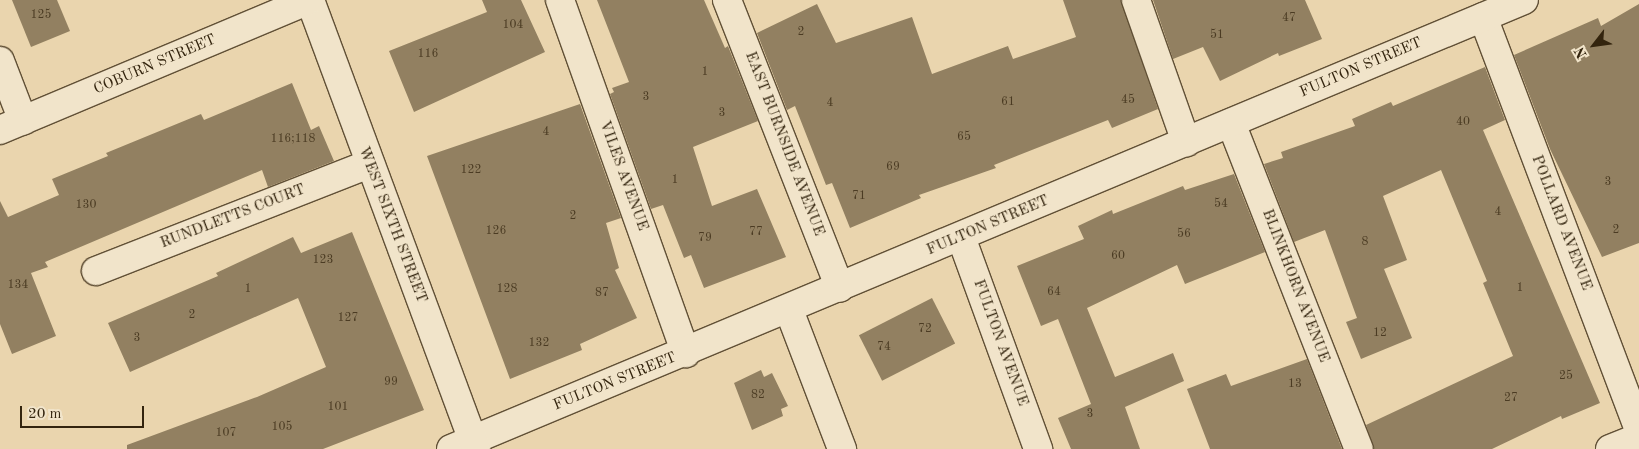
<!DOCTYPE html>
<html>
<head>
<meta charset="utf-8">
<style>
  body { margin:0 }
  #map { position:relative; width:1639px; height:449px; overflow:hidden; background:#ead5ae; font-family:"Old Standard TT",serif }
  div>[style] { position:absolute }
  .building>* { inset:0; background:#928061; transform-origin:0 0 }
  .roads { filter:drop-shadow(1px 0 #615036) drop-shadow(-1px 0 #615036) drop-shadow(0 1px #615036) drop-shadow(0 -1px #615036) }
  .street>* { height:28px; margin:-14px; padding:0 14px; transform-origin:14px; border-radius:14px; background:#f1e4ca }
  .secondary>* { height:28px; margin:-14px; padding:0 14px; transform-origin:14px; border-radius:14px; background:#f1e4ca }
  span { translate:-50% -50%; white-space:nowrap; text-align:center; line-height:1.15; -webkit-text-stroke:4px #f1e4ca; paint-order:stroke }
  .number-label { font-size:12px; color:#4b3b23 }
  .number-label span { -webkit-text-stroke-width:0 }
  .street-label { font-size:15px; color:#33240e }
  .north { position:absolute; left:1569px; top:20px; width:50px; height:50px; -webkit-text-stroke:4px #f1e4ca; paint-order:stroke; rotate:240deg; font-size:14px; font-weight:700; line-height:20px; text-align:center; color:#33240e }
  .north::after { content:''; display:block; margin:auto; width:18px; height:22px; background:#33240e; clip-path:polygon(50% 0,100% 100%,50% 72%,0 100%) }
  .scale { position:absolute; left:20px; top:406px; width:124px; height:22px; box-sizing:border-box; border:2px solid #33240e; border-top:0; padding-left:6px; font-size:15px; line-height:18px; white-space:nowrap; color:#33240e; -webkit-text-stroke:4px #f1e4ca; paint-order:stroke }
</style>
</head>
<body>
<div id="map">
  <div class="building">
    <div style="clip-path:polygon(12px 0,57px 0,70px 31px,31px 47px)"></div>
    <div style="clip-path:polygon(482px 0,521px 0,545px 52px,414px 112px,389px 51px,487px 12px)"></div>
    <div style="clip-path:polygon(597px 0,704px 0,725px 48px,728px 46px,758px 121px,693px 147px,712px 206px,757px 189px,786px 257px,704px 288px,691px 255px,684px 258px,663px 205px,651px 209px,610px 94px,614px 92px,612px 88px,629px 82px)"></div>
    <div style="clip-path:polygon(1063px 0,1121px 0,1158px 109px,1112px 128px,1108px 120px,994px 165px,996px 168px,919px 195px,921px 198px,850px 228px,832px 183px,826px 185px,795px 106px,787px 110px,757px 33px,817px 4px,836px 43px,912px 17px,932px 74px,1008px 46px,1013px 59px,1076px 37px)"></div>
    <div style="clip-path:polygon(1153px 0,1305px 0,1322px 39px,1279px 56px,1278px 53px,1220px 81px,1203px 47px,1173px 59px)"></div>
    <div style="clip-path:polygon(1639px 4px,1639px 243px,1602px 257px,1550px 149px,1514px 55px,1598px 18px,1601px 26px)"></div>
    <div style="clip-path:polygon(1485px 67px,1505px 120px,1483px 130px,1600px 403px,1562px 419px,1561px 416px,1492px 449px,1374px 449px,1366px 425px,1513px 356px,1483px 283px,1487px 281px,1441px 170px,1383px 196px,1407px 260px,1384px 269px,1412px 338px,1361px 359px,1346px 322px,1357px 318px,1325px 230px,1294px 242px,1264px 164px,1283px 158px,1281px 152px,1355px 126px,1352px 119px,1391px 102px,1393px 106px)"></div>
    <div style="clip-path:polygon(292px 83px,311px 130px,319px 126px,334px 161px,268px 187px,262px 170px,45px 262px,48px 267px,31px 273px,56px 336px,12px 354px,0 324px,0 201px,8px 217px,59px 195px,52px 179px,108px 156px,106px 153px,201px 114px,204px 120px)"></div>
    <div style="clip-path:polygon(580px 104px,621px 218px,606px 223px,619px 268px,615px 270px,637px 318px,580px 344px,582px 350px,510px 379px,427px 156px)"></div>
    <div style="clip-path:polygon(1234px 174px,1265px 252px,1185px 284px,1177px 265px,1087px 308px,1115px 377px,1173px 353px,1184px 381px,1125px 407px,1140px 449px,1071px 449px,1058px 418px,1091px 404px,1058px 319px,1041px 326px,1017px 266px,1084px 239px,1078px 226px,1112px 210px,1113px 214px,1183px 186px,1185px 190px)"></div>
    <div style="clip-path:polygon(352px 232px,424px 410px,323px 449px,127px 449px,127px 445px,257px 397px,326px 367px,298px 298px,130px 372px,108px 323px,218px 276px,216px 273px,293px 237px,301px 253px)"></div>
    <div style="left:932px;top:298px;width:51px;height:82px;rotate:63deg"></div>
    <div style="clip-path:polygon(1307px 359px,1342px 449px,1210px 449px,1187px 389px,1226px 374px,1231px 386px)"></div>
    <div style="clip-path:polygon(761px 370px,764px 377px,772px 373px,788px 406px,781px 409px,783px 416px,752px 430px,734px 383px)"></div>
  </div>
  <div class="roads">
    <div class="street">
      <div style="left:560px;top:0;width:375px;rotate:70.4deg"></div>
      <div style="left:727px;top:0;width:309px;rotate:68.6deg"></div>
      <div style="left:1136px;top:0;width:151px;rotate:70.6deg"></div>
      <div style="left:1483px;top:17px;width:441px;rotate:69.3deg"></div>
      <div style="left:0;top:61px;width:64px;rotate:69deg"></div>
      <div style="left:1231px;top:123px;width:350px;rotate:68.6deg"></div>
      <div style="left:961px;top:237px;width:226px;rotate:70deg"></div>
      <div style="left:96px;top:271px;width:293px;rotate:-21.4deg"></div>
      <div style="left:789px;top:310px;width:149px;rotate:69.1deg"></div>
      <div style="left:451px;top:449px;width:1163px;rotate:-22.71deg"></div>
      <div style="left:1610px;top:449px;width:31px;rotate:-22deg"></div>
    </div>
    <div class="secondary">
      <div style="left:310px;top:0;width:479px;rotate:69.7deg"></div>
      <div style="left:0;top:130px;width:336px;rotate:-22.8deg"></div>
    </div>
  </div>
  <div class="number-label">
    <span style="left:41px;top:16px">125</span>
    <span style="left:1289px;top:19px">47</span>
    <span style="left:513px;top:26px">104</span>
    <span style="left:801px;top:33px">2</span>
    <span style="left:1217px;top:36px">51</span>
    <span style="left:428px;top:55px">116</span>
    <span style="left:705px;top:73px">1</span>
    <span style="left:646px;top:98px">3</span>
    <span style="left:1128px;top:101px">45</span>
    <span style="left:1008px;top:103px">61</span>
    <span style="left:830px;top:104px">4</span>
    <span style="left:722px;top:114px">3</span>
    <span style="left:1463px;top:123px">40</span>
    <span style="left:546px;top:133px">4</span>
    <span style="left:964px;top:138px">65</span>
    <span style="left:293px;top:140px">116;118</span>
    <span style="left:893px;top:168px">69</span>
    <span style="left:471px;top:171px">122</span>
    <span style="left:675px;top:181px">1</span>
    <span style="left:1608px;top:183px">3</span>
    <span style="left:859px;top:197px">71</span>
    <span style="left:1221px;top:205px">54</span>
    <span style="left:86px;top:206px">130</span>
    <span style="left:1498px;top:213px">4</span>
    <span style="left:573px;top:217px">2</span>
    <span style="left:1616px;top:231px">2</span>
    <span style="left:496px;top:232px">126</span>
    <span style="left:756px;top:233px">77</span>
    <span style="left:1184px;top:235px">56</span>
    <span style="left:705px;top:239px">79</span>
    <span style="left:1365px;top:243px">8</span>
    <span style="left:1118px;top:257px">60</span>
    <span style="left:323px;top:261px">123</span>
    <span style="left:18px;top:286px">134</span>
    <span style="left:1520px;top:289px">1</span>
    <span style="left:248px;top:290px">1</span>
    <span style="left:507px;top:290px">128</span>
    <span style="left:1054px;top:293px">64</span>
    <span style="left:602px;top:294px">87</span>
    <span style="left:192px;top:316px">2</span>
    <span style="left:348px;top:319px">127</span>
    <span style="left:925px;top:330px">72</span>
    <span style="left:1380px;top:334px">12</span>
    <span style="left:137px;top:339px">3</span>
    <span style="left:539px;top:344px">132</span>
    <span style="left:884px;top:348px">74</span>
    <span style="left:1566px;top:377px">25</span>
    <span style="left:391px;top:383px">99</span>
    <span style="left:1295px;top:385px">13</span>
    <span style="left:758px;top:396px">82</span>
    <span style="left:1511px;top:399px">27</span>
    <span style="left:338px;top:408px">101</span>
    <span style="left:1090px;top:415px">3</span>
    <span style="left:282px;top:428px">105</span>
    <span style="left:226px;top:434px">107</span>
  </div>
  <div class="street-label">
    <span style="left:155px;top:65px;rotate:-23deg">COBURN STREET</span>
    <span style="left:1361px;top:68px;rotate:-23deg">FULTON STREET</span>
    <span style="left:784px;top:144px;rotate:69deg">EAST BURNSIDE AVENUE</span>
    <span style="left:623px;top:176px;rotate:70deg">VILES AVENUE</span>
    <span style="left:233px;top:217px;rotate:-21deg">RUNDLETTS COURT</span>
    <span style="left:1561px;top:223px;rotate:69deg">POLLARD AVENUE</span>
    <span style="left:392px;top:225px;rotate:69deg">WEST SIXTH STREET</span>
    <span style="left:988px;top:226px;rotate:-23deg">FULTON STREET</span>
    <span style="left:1295px;top:286px;rotate:69deg">BLINKHORN AVENUE</span>
    <span style="left:1000px;top:343px;rotate:70deg">FULTON AVENUE</span>
    <span style="left:615px;top:382px;rotate:-22deg">FULTON STREET</span>
  </div>
  <div class="north">N</div>
  <div class="scale">20 m</div>
</div>
</body>
</html>
